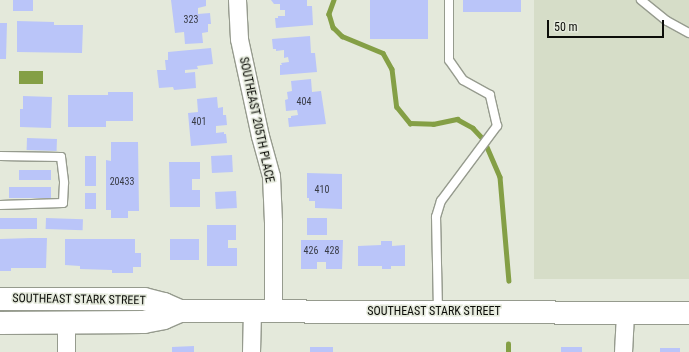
<!DOCTYPE html>
<html>
<head>
<meta charset="utf-8">
<style>
  body { margin:0 }
  #map { position:relative; width:689px; height:352px; overflow:hidden; background:#e4e9db; font-family:"Roboto Condensed",sans-serif }
  div>[style] { position:absolute }
  .built>* { inset:0; background:#d6ddc8; transform-origin:0 0 }
  .water>* { inset:0; background:#849f45; transform-origin:0 0 }
  .stream>* { height:4.5px; margin:-2.25px; padding:0 2.25px; transform-origin:2.25px; border-radius:2.25px; background:#849f45 }
  .building>* { inset:0; background:#bac5f9; transform-origin:0 0 }
  .roads { filter:drop-shadow(1px 0 #969b8e) drop-shadow(-1px 0 #969b8e) drop-shadow(0 1px #969b8e) drop-shadow(0 -1px #969b8e) }
  .service>* { height:8px; margin:-4px; padding:0 4px; transform-origin:4px; border-radius:4px; background:#fff }
  .minor>* { height:17px; margin:-8.5px; padding:0 8.5px; transform-origin:8.5px; border-radius:8.5px; background:#fff }
  .secondary>* { height:22px; margin:-11px; padding:0 11px; transform-origin:11px; border-radius:11px; background:#fff }
  span { translate:-50% -50%; white-space:nowrap; text-align:center; line-height:1.15; -webkit-text-stroke:3px #e4e9db; paint-order:stroke }
  .number-label { font-size:10px; color:#383b45 }
  .number-label span { -webkit-text-stroke-width:0 }
  .street-label { font-size:12px; color:#0c0d09 }
  .scale { position:absolute; left:547px; top:20px; width:117px; height:18px; box-sizing:border-box; border:2px solid #0c0d09; border-top:0; padding-left:5px; font-size:12px; line-height:14px; white-space:nowrap; color:#0c0d09; -webkit-text-stroke:3px #e4e9db; paint-order:stroke }
</style>
</head>
<body>
<div id="map">
  <div class="built">
    <div style="left:534px;top:0;width:155px;height:279px"></div>
  </div>
  <div class="water">
    <div style="left:19px;top:71px;width:24px;height:13px"></div>
  </div>
  <div class="stream">
    <div style="left:334px;top:0;width:15px;rotate:110deg"></div>
    <div style="left:329px;top:14px;width:14px;rotate:73deg"></div>
    <div style="left:333px;top:27px;width:13px;rotate:45deg"></div>
    <div style="left:342px;top:36px;width:44px;rotate:22.5deg"></div>
    <div style="left:383px;top:53px;width:18px;rotate:61deg"></div>
    <div style="left:392px;top:69px;width:38px;rotate:83deg"></div>
    <div style="left:397px;top:107px;width:21px;rotate:51deg"></div>
    <div style="left:410px;top:123px;width:23px;rotate:2deg"></div>
    <div style="left:433px;top:124px;width:25px;rotate:-12deg"></div>
    <div style="left:457px;top:119px;width:18px;rotate:29deg"></div>
    <div style="left:473px;top:128px;width:16px;rotate:47deg"></div>
    <div style="left:484px;top:140px;width:40px;rotate:66.6deg"></div>
    <div style="left:500px;top:177px;width:104px;rotate:85.1deg"></div>
    <div style="left:508px;top:352px;width:8px;rotate:-90deg"></div>
  </div>
  <div class="building">
    <div style="left:13px;top:0;width:20px;height:11px"></div>
    <div style="clip-path:polygon(171px 0,206px 0,206px 6px,198px 8px,198px 14px,210px 13px,211px 24px,208px 24px,208px 32px,202px 33px,203px 43px,185px 44px,184px 32px,175px 33px)"></div>
    <div style="clip-path:polygon(271px 0,307px 0,307px 6px,312px 6px,313px 25px,276px 28px,275px 18px,278px 18px,278px 16px,285px 16px,285px 10px,280px 10px,280px 4px,274px 4px)"></div>
    <div style="left:370px;top:0;width:58px;height:39px"></div>
    <div style="left:463px;top:0;width:58px;height:12px"></div>
    <div style="clip-path:polygon(17px 21px,54px 22px,54px 25px,83px 25px,82px 53px,17px 52px)"></div>
    <div style="clip-path:polygon(0 23px,7px 23px,6px 59px,0 59px)"></div>
    <div style="clip-path:polygon(310px 36px,311px 53px,315px 53px,317px 72px,280px 75px,280px 65px,282px 65px,281px 63px,289px 62px,288px 57px,284px 58px,284px 50px,276px 51px,276px 49px,273px 49px,272px 39px)"></div>
    <div style="clip-path:polygon(211px 48px,213px 64px,197px 66px,198px 69px,185px 70px,185px 73px,195px 72px,196px 88px,174px 90px,173px 87px,159px 88px,157px 70px,166px 70px,165px 60px,168px 60px,168px 52px)"></div>
    <div style="clip-path:polygon(311px 79px,312px 92px,321px 91px,326px 124px,289px 127px,288px 118px,291px 118px,291px 116px,298px 115px,297px 110px,286px 111px,285px 100px,288px 99px,287px 92px,292px 91px,291px 81px)"></div>
    <div style="clip-path:polygon(108px 92px,133px 92px,133px 121px,106px 121px,106px 127px,68px 127px,68px 95px,108px 95px)"></div>
    <div style="clip-path:polygon(23px 96px,52px 97px,51px 128px,20px 127px,20px 109px,23px 109px)"></div>
    <div style="clip-path:polygon(217px 97px,218px 108px,223px 107px,223px 115px,226px 115px,227px 125px,216px 126px,216px 133px,224px 132px,224px 134px,226px 134px,227px 143px,191px 146px,188px 113px,198px 112px,197px 99px)"></div>
    <div style="left:27px;top:138px;width:30px;height:12px;rotate:2deg"></div>
    <div style="clip-path:polygon(111px 142px,138px 142px,139px 211px,128px 211px,128px 218px,111px 218px,111px 210px,106px 210px,106px 160px,111px 161px)"></div>
    <div style="left:232px;top:155px;width:17px;height:21px;rotate:87deg"></div>
    <div style="left:85px;top:156px;width:11px;height:30px"></div>
    <div style="clip-path:polygon(169px 162px,200px 162px,200px 179px,192px 179px,192px 190px,200px 190px,200px 207px,170px 207px)"></div>
    <div style="left:19px;top:170px;width:32px;height:10px"></div>
    <div style="clip-path:polygon(307px 173px,342px 174px,342px 209px,315px 208px,315px 201px,309px 201px,309px 198px,307px 198px)"></div>
    <div style="left:9px;top:187px;width:42px;height:11px"></div>
    <div style="left:236px;top:191px;width:17px;height:21px;rotate:87deg"></div>
    <div style="left:85px;top:193px;width:11px;height:16px"></div>
    <div style="left:0;top:218px;width:37px;height:11px"></div>
    <div style="left:46px;top:218px;width:37px;height:11px;rotate:2deg"></div>
    <div style="left:307px;top:218px;width:20px;height:17px"></div>
    <div style="clip-path:polygon(207px 225px,236px 225px,236px 240px,228px 240px,228px 248px,237px 248px,237px 266px,207px 266px)"></div>
    <div style="clip-path:polygon(31px 238px,47px 238px,46px 268px,11px 268px,11px 271px,0 271px,0 239px)"></div>
    <div style="clip-path:polygon(65px 239px,135px 239px,135px 253px,141px 253px,141px 267px,133px 267px,133px 273px,112px 273px,112px 270px,80px 269px,80px 266px,65px 265px)"></div>
    <div style="left:170px;top:239px;width:29px;height:21px"></div>
    <div style="clip-path:polygon(301px 240px,343px 240px,342px 269px,326px 269px,326px 262px,317px 262px,317px 269px,301px 269px)"></div>
    <div style="clip-path:polygon(381px 241px,392px 241px,392px 246px,405px 245px,405px 266px,391px 266px,391px 269px,382px 269px,382px 266px,358px 266px,358px 246px,381px 245px)"></div>
    <div style="clip-path:polygon(194px 346px,194px 352px,172px 352px,172px 347px)"></div>
    <div style="left:310px;top:347px;width:23px;height:5px"></div>
    <div style="left:561px;top:347px;width:21px;height:5px"></div>
    <div style="left:660px;top:348px;width:20px;height:4px"></div>
  </div>
  <div class="roads">
    <div class="service">
      <div style="left:641px;top:0;width:33px;rotate:39deg"></div>
      <div style="left:667px;top:21px;width:25px;rotate:29deg"></div>
      <div style="left:0;top:156px;width:61px;rotate:0.9deg"></div>
      <div style="left:61px;top:157px;width:26px;rotate:83deg"></div>
      <div style="left:64px;top:183px;width:20px;rotate:93deg"></div>
      <div style="left:63px;top:203px;width:63px;rotate:178.2deg"></div>
      <div style="left:438px;top:311px;width:94px;rotate:-91.2deg"></div>
      <div style="left:436px;top:217px;width:17px;rotate:-73deg"></div>
      <div style="left:441px;top:201px;width:94px;rotate:-53.3deg"></div>
      <div style="left:497px;top:126px;width:32px;rotate:-103deg"></div>
      <div style="left:490px;top:95px;width:31px;rotate:-151deg"></div>
      <div style="left:463px;top:80px;width:24px;rotate:-125deg"></div>
      <div style="left:449px;top:60px;width:60px;rotate:-90deg"></div>
    </div>
    <div class="minor">
      <div style="left:237px;top:0;width:39px;rotate:87deg"></div>
      <div style="left:239px;top:39px;width:99px;rotate:77.8deg"></div>
      <div style="left:260px;top:136px;width:41px;rotate:74.6deg"></div>
      <div style="left:271px;top:176px;width:45px;rotate:87.5deg"></div>
      <div style="left:273px;top:221px;width:91px;rotate:90deg"></div>
      <div style="left:66px;top:324px;width:28px;rotate:90deg"></div>
      <div style="left:251px;top:352px;width:40px;rotate:-88.6deg"></div>
      <div style="left:623px;top:352px;width:39px;rotate:-87deg"></div>
    </div>
    <div class="secondary">
      <div style="left:0;top:299px;width:144px"></div>
      <div style="left:144px;top:299px;width:21px;rotate:14deg"></div>
      <div style="left:164px;top:304px;width:17px;rotate:24deg"></div>
      <div style="left:0;top:323px;width:144px;rotate:-0.4deg"></div>
      <div style="left:144px;top:322px;width:20px;rotate:-11deg"></div>
      <div style="left:164px;top:318px;width:17px;rotate:-24deg"></div>
      <div style="left:180px;top:311px;width:509px;rotate:0.23deg"></div>
    </div>
  </div>
  <div class="number-label">
    <span style="left:191px;top:20px">323</span>
    <span style="left:304px;top:102px">404</span>
    <span style="left:199px;top:122px">401</span>
    <span style="left:122px;top:182px">20433</span>
    <span style="left:322px;top:190px">410</span>
    <span style="left:311px;top:251px">426</span>
    <span style="left:332px;top:251px">428</span>
  </div>
  <div class="street-label">
    <span style="left:256px;top:120px;rotate:78deg">SOUTHEAST 205TH PLACE</span>
    <span style="left:79px;top:300px;rotate:1deg">SOUTHEAST STARK STREET</span>
    <span style="left:434px;top:312px">SOUTHEAST STARK STREET</span>
  </div>
  <div class="scale">50 m</div>
</div>
</body>
</html>
